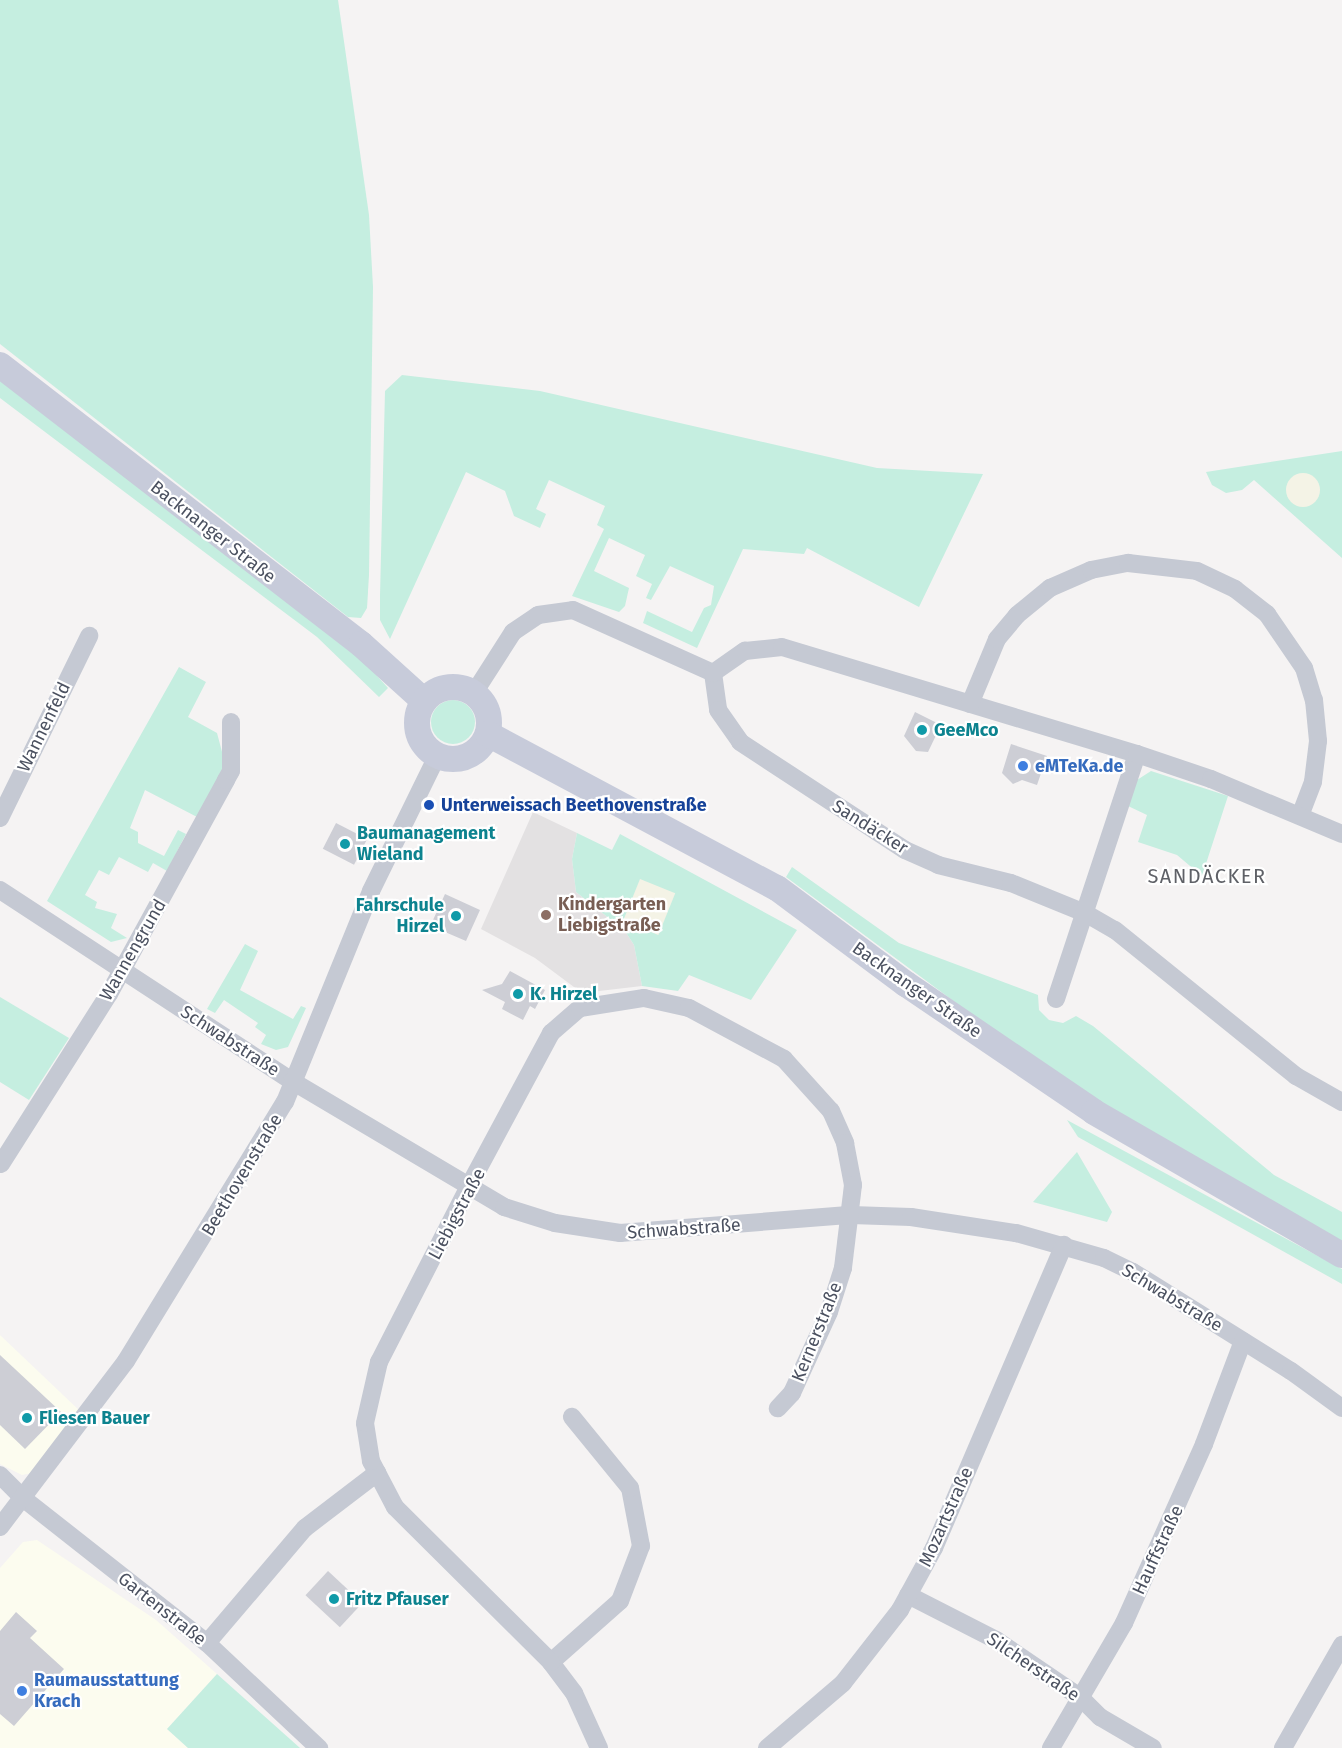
<!DOCTYPE html>
<html>
<head>
<meta charset="utf-8">
<style>
  body { margin:0 }
  #map { position:relative; width:1342px; height:1748px; overflow:hidden; background:#f5f3f3; font-family:"Fira Sans",sans-serif }
  div>[style] { position:absolute }
  .commercial>* { inset:0; background:#fcfcef }
  .education>* { inset:0; background:#e3e1e2 }
  .green>* { inset:0; background:#c5eee0 }
  .round { border-radius:50% }
  .sand>* { inset:0; background:#f4f3e6; transform-origin:0 0 }
  .building>* { inset:0; background:#cdced5; transform-origin:0 0 }
  .street>* { height:18px; margin:-9px; padding:0 9px; transform-origin:9px; border-radius:9px; background:#c5c9d3 }
  .secondary>* { height:26px; margin:-13px; padding:0 13px; transform-origin:13px; border-radius:13px; background:#c7cbda }
  .secondary>.ring { margin:-13px; padding:0; box-sizing:content-box; background:none; border:26px solid #c7cbda; border-radius:50% }
  .dots>* { width:16px; height:16px; translate:-50% -50%; box-sizing:border-box; border:3px solid #fff; border-radius:50% }
  span { translate:-50% -50%; white-space:nowrap; text-align:center; line-height:1.15; -webkit-text-stroke:4.5px #fff; paint-order:stroke }
  .street-label { font-size:18px; color:#4b5160 }
  .culture-label { font-size:18px; color:#0d838f; font-weight:700 }
  .left { translate:0 -50%; text-align:left }
  .right { translate:-100% -50%; text-align:right }
  .shop-label { font-size:18px; color:#366cbe; font-weight:700 }
  .transit-label { font-size:18px; color:#164399; font-weight:700 }
  .education-label { font-size:18px; color:#785e54; font-weight:700 }
  .neighbourhood-label { font-size:20px; color:#5f6167; letter-spacing:1.5px }
</style>
</head>
<body>
<div id="map">
  <div class="commercial">
    <div style="clip-path:polygon(0 1335px,82px 1413px,32px 1473px,22px 1475px,0 1464px)"></div>
    <div style="clip-path:polygon(37px 1540px,156px 1620px,217px 1674px,167px 1729px,188px 1748px,0 1748px,0 1568px,23px 1542px)"></div>
  </div>
  <div class="education">
    <div style="clip-path:polygon(533px 812px,577px 833px,572px 859px,576px 892px,625px 931px,634px 945px,642px 986px,582px 993px,535px 958px,481px 929px)"></div>
  </div>
  <div class="green">
    <div style="clip-path:polygon(0 0,338px 0,369px 215px,373px 287px,369px 575px,367px 608px,361px 618px,348px 617px,0 344px)"></div>
    <div style="clip-path:polygon(0 372px,353px 649px,388px 688px,379px 697px,317px 637px,0 398px)"></div>
    <div style="clip-path:polygon(402px 375px,540px 391px,877px 468px,983px 474px,919px 607px,807px 548px,804px 554px,743px 549px,697px 648px,643px 623px,647px 611px,692px 632px,704px 608px,711px 605px,714px 586px,670px 566px,651px 600px,646px 598px,652px 584px,636px 576px,645px 555px,609px 538px,594px 571px,629px 588px,625px 606px,619px 612px,572px 596px,604px 529px,597px 525px,605px 506px,549px 480px,536px 509px,546px 514px,540px 528px,514px 516px,505px 491px,466px 472px,390px 639px,380px 620px,380px 596px,385px 391px)"></div>
    <div style="clip-path:polygon(1342px 451px,1342px 558px,1254px 480px,1242px 490px,1226px 493px,1212px 485px,1206px 472px)"></div>
    <div style="clip-path:polygon(179px 667px,206px 682px,188px 717px,217px 733px,225px 763px,199px 818px,145px 790px,130px 828px,138px 832px,138px 843px,164px 856px,178px 830px,186px 834px,167px 871px,153px 863px,148px 872px,119px 857px,109px 875px,99px 870px,85px 895px,97px 902px,95px 908px,117px 914px,111px 928px,127px 938px,111px 942px,47px 901px)"></div>
    <div class="round" style="left:431px;top:700px;width:44px;height:44px"></div>
    <div style="clip-path:polygon(1151px 771px,1228px 796px,1202px 876px,1177px 855px,1138px 842px,1147px 815px,1128px 806px,1137px 780px)"></div>
    <div style="clip-path:polygon(577px 833px,612px 850px,620px 834px,797px 930px,751px 1000px,689px 975px,678px 991px,642px 986px,634px 945px,625px 931px,576px 892px,572px 859px)"></div>
    <div style="clip-path:polygon(792px 867px,899px 943px,1038px 995px,1039px 1010px,1049px 1020px,1063px 1023px,1076px 1016px,1093px 1026px,1274px 1175px,1342px 1212px,1342px 1244px,1071px 1088px,786px 877px)"></div>
    <div style="clip-path:polygon(245px 944px,258px 951px,240px 990px,293px 1019px,301px 1006px,306px 1008px,288px 1047px,276px 1050px,261px 1044px,266px 1035px,255px 1027px,258px 1023px,224px 1000px,215px 1013px,207px 1009px)"></div>
    <div style="clip-path:polygon(0 997px,69px 1038px,29px 1100px,0 1082px)"></div>
    <div style="clip-path:polygon(1067px 1120px,1342px 1269px,1342px 1284px,1078px 1137px)"></div>
    <div style="clip-path:polygon(1077px 1152px,1112px 1212px,1107px 1222px,1033px 1202px)"></div>
    <div style="clip-path:polygon(217px 1674px,272px 1723px,300px 1748px,188px 1748px,167px 1729px)"></div>
  </div>
  <div class="sand">
    <div class="round" style="left:1286px;top:473px;width:34px;height:34px"></div>
    <div style="left:640px;top:879px;width:38px;height:45px;rotate:22deg"></div>
  </div>
  <div class="building">
    <div style="clip-path:polygon(915px 712px,941px 725px,928px 752px,916px 751px,904px 736px)"></div>
    <div style="clip-path:polygon(1011px 744px,1047px 756px,1037px 785px,1022px 780px,1013px 784px,1002px 773px)"></div>
    <div style="left:336px;top:823px;width:35px;height:29px;rotate:27deg"></div>
    <div style="clip-path:polygon(445px 894px,480px 910px,466px 941px,438px 929px,441px 923px,433px 920px)"></div>
    <div style="clip-path:polygon(510px 971px,545px 990px,535px 1009px,530px 1006px,523px 1020px,502px 1009px,505px 1002px,482px 990px,502px 984px)"></div>
    <div style="clip-path:polygon(0 1355px,61px 1412px,25px 1449px,0 1425px)"></div>
    <div style="left:328px;top:1571px;width:47px;height:33px;rotate:43deg"></div>
    <div style="clip-path:polygon(16px 1612px,37px 1631px,30px 1638px,64px 1669px,14px 1726px,0 1714px,0 1631px)"></div>
  </div>
  <div class="street">
    <div style="left:713px;top:673px;width:37px;rotate:82deg"></div>
    <div style="left:718px;top:710px;width:39px;rotate:55deg"></div>
    <div style="left:740px;top:742px;width:197px;rotate:33.2deg"></div>
    <div style="left:905px;top:850px;width:36px;rotate:24deg"></div>
    <div style="left:938px;top:865px;width:75px;rotate:13.9deg"></div>
    <div style="left:1011px;top:883px;width:80px;rotate:22.1deg"></div>
    <div style="left:1085px;top:913px;width:34px;rotate:30deg"></div>
    <div style="left:1115px;top:930px;width:233px;rotate:38.9deg"></div>
    <div style="left:1296px;top:1076px;width:53px;rotate:29.5deg"></div>
    <div style="left:474px;top:693px;width:72px;rotate:-57.4deg"></div>
    <div style="left:513px;top:632px;width:30px;rotate:-34deg"></div>
    <div style="left:538px;top:615px;width:35px;rotate:-8deg"></div>
    <div style="left:573px;top:610px;width:154px;rotate:24.2deg"></div>
    <div style="left:713px;top:673px;width:39px;rotate:-35deg"></div>
    <div style="left:745px;top:651px;width:37px;rotate:-6deg"></div>
    <div style="left:782px;top:647px;width:371px;rotate:16.8deg"></div>
    <div style="left:1137px;top:754px;width:258px;rotate:108.3deg"></div>
    <div style="left:970px;top:704px;width:70px;rotate:-67.4deg"></div>
    <div style="left:997px;top:639px;width:31px;rotate:-50deg"></div>
    <div style="left:1017px;top:615px;width:43px;rotate:-39.3deg"></div>
    <div style="left:1050px;top:588px;width:45px;rotate:-23.7deg"></div>
    <div style="left:1091px;top:570px;width:38px;rotate:-11deg"></div>
    <div style="left:1128px;top:563px;width:69px;rotate:6.6deg"></div>
    <div style="left:1197px;top:571px;width:42px;rotate:25.3deg"></div>
    <div style="left:1235px;top:589px;width:41px;rotate:38deg"></div>
    <div style="left:1267px;top:614px;width:65px;rotate:55.6deg"></div>
    <div style="left:1304px;top:668px;width:34px;rotate:73deg"></div>
    <div style="left:1314px;top:700px;width:41px;rotate:84.4deg"></div>
    <div style="left:1318px;top:741px;width:41px;rotate:97deg"></div>
    <div style="left:1313px;top:782px;width:36px;rotate:111deg"></div>
    <div style="left:1137px;top:754px;width:78px;rotate:18.7deg"></div>
    <div style="left:1211px;top:779px;width:142px;rotate:22.8deg"></div>
    <div style="left:0;top:818px;width:203px;rotate:-63.9deg"></div>
    <div style="left:0;top:890px;width:349px;rotate:33.2deg"></div>
    <div style="left:292px;top:1081px;width:247px;rotate:30.7deg"></div>
    <div style="left:504px;top:1207px;width:53px;rotate:17.4deg"></div>
    <div style="left:555px;top:1223px;width:66px;rotate:8.7deg"></div>
    <div style="left:620px;top:1233px;width:232px;rotate:-4.5deg"></div>
    <div style="left:851px;top:1215px;width:60px;rotate:1.9deg"></div>
    <div style="left:911px;top:1217px;width:106px;rotate:8.7deg"></div>
    <div style="left:1016px;top:1233px;width:91px;rotate:15.9deg"></div>
    <div style="left:1104px;top:1258px;width:32px;rotate:26deg"></div>
    <div style="left:1133px;top:1272px;width:186px;rotate:32.1deg"></div>
    <div style="left:1291px;top:1371px;width:63px;rotate:36deg"></div>
    <div style="left:1px;top:1164px;width:201px;rotate:-57.6deg"></div>
    <div style="left:109px;top:994px;width:244px;rotate:-61.3deg"></div>
    <div style="left:226px;top:780px;width:10px;rotate:-61deg"></div>
    <div style="left:231px;top:771px;width:49px;rotate:-90deg"></div>
    <div style="left:0;top:1475px;width:34px;rotate:45deg"></div>
    <div style="left:24px;top:1499px;width:233px;rotate:38.2deg"></div>
    <div style="left:207px;top:1643px;width:154px;rotate:43.2deg"></div>
    <div style="left:0;top:1527px;width:208px;rotate:-52.8deg"></div>
    <div style="left:126px;top:1361px;width:304px;rotate:-58.5deg"></div>
    <div style="left:285px;top:1102px;width:228px;rotate:-67.8deg"></div>
    <div style="left:371px;top:891px;width:150px;rotate:-63.9deg"></div>
    <div style="left:908px;top:1595px;width:99px;rotate:27.1deg"></div>
    <div style="left:996px;top:1640px;width:103px;rotate:34.3deg"></div>
    <div style="left:1081px;top:1698px;width:27px;rotate:45deg"></div>
    <div style="left:1100px;top:1717px;width:61px;rotate:30.3deg"></div>
    <div style="left:207px;top:1643px;width:151px;rotate:-49.6deg"></div>
    <div style="left:305px;top:1528px;width:91px;rotate:-37.4deg"></div>
    <div style="left:551px;top:1662px;width:92px;rotate:-41.5deg"></div>
    <div style="left:620px;top:1601px;width:59px;rotate:-69.1deg"></div>
    <div style="left:641px;top:1546px;width:59px;rotate:-100.7deg"></div>
    <div style="left:630px;top:1488px;width:92px;rotate:-129.2deg"></div>
    <div style="left:599px;top:1748px;width:60px;rotate:-114.4deg"></div>
    <div style="left:574px;top:1693px;width:39px;rotate:-127deg"></div>
    <div style="left:551px;top:1662px;width:220px;rotate:-135.2deg"></div>
    <div style="left:395px;top:1507px;width:52px;rotate:-117.6deg"></div>
    <div style="left:371px;top:1461px;width:38px;rotate:-99deg"></div>
    <div style="left:365px;top:1423px;width:63px;rotate:-77.1deg"></div>
    <div style="left:379px;top:1362px;width:198px;rotate:-62.9deg"></div>
    <div style="left:469px;top:1186px;width:174px;rotate:-61.8deg"></div>
    <div style="left:551px;top:1033px;width:38px;rotate:-41deg"></div>
    <div style="left:580px;top:1008px;width:65px;rotate:-8.9deg"></div>
    <div style="left:644px;top:998px;width:46px;rotate:12.5deg"></div>
    <div style="left:689px;top:1008px;width:108px;rotate:28.2deg"></div>
    <div style="left:784px;top:1059px;width:70px;rotate:47.9deg"></div>
    <div style="left:831px;top:1111px;width:35px;rotate:66deg"></div>
    <div style="left:845px;top:1143px;width:43px;rotate:79.2deg"></div>
    <div style="left:853px;top:1185px;width:84px;rotate:96.9deg"></div>
    <div style="left:843px;top:1268px;width:46px;rotate:107.7deg"></div>
    <div style="left:829px;top:1312px;width:89px;rotate:114.6deg"></div>
    <div style="left:792px;top:1393px;width:21px;rotate:133deg"></div>
    <div style="left:767px;top:1748px;width:100px;rotate:-40.5deg"></div>
    <div style="left:843px;top:1683px;width:93px;rotate:-52deg"></div>
    <div style="left:900px;top:1610px;width:71px;rotate:-61.3deg"></div>
    <div style="left:934px;top:1548px;width:330px;rotate:-66.8deg"></div>
    <div style="left:1051px;top:1748px;width:145px;rotate:-59.7deg"></div>
    <div style="left:1124px;top:1623px;width:196px;rotate:-65.9deg"></div>
    <div style="left:1204px;top:1444px;width:110px;rotate:-69.3deg"></div>
    <div style="left:1283px;top:1748px;width:119px;rotate:-60.2deg"></div>
  </div>
  <div class="secondary">
    <div style="left:0;top:365px;width:456px;rotate:37.7deg"></div>
    <div style="left:361px;top:644px;width:85px;rotate:42.1deg"></div>
    <div class="ring" style="left:417px;top:687px;width:46px;height:46px"></div>
    <div style="left:488px;top:734px;width:327px;rotate:28.1deg"></div>
    <div style="left:777px;top:888px;width:161px;rotate:36.7deg"></div>
    <div style="left:906px;top:984px;width:227px;rotate:34.2deg"></div>
    <div style="left:1094px;top:1112px;width:286px;rotate:30deg"></div>
  </div>
  <div class="dots">
    <div style="left:922px;top:730px;background:#0f9aa8"></div>
    <div style="left:1023px;top:766px;background:#3f7fe0"></div>
    <div style="left:429px;top:805px;background:#1a4fb4"></div>
    <div style="left:345px;top:844px;background:#0f9aa8"></div>
    <div style="left:546px;top:915px;background:#8d6e63"></div>
    <div style="left:456px;top:916px;background:#0f9aa8"></div>
    <div style="left:518px;top:994px;background:#0f9aa8"></div>
    <div style="left:27px;top:1418px;background:#0f9aa8"></div>
    <div style="left:334px;top:1599px;background:#0f9aa8"></div>
    <div style="left:22px;top:1691px;background:#3f7fe0"></div>
  </div>
  <div class="street-label">
    <span style="left:213px;top:532px;rotate:38deg">Backnanger Straße</span>
    <span style="left:44px;top:727px;rotate:-64deg">Wannenfeld</span>
    <span style="left:870px;top:827px;rotate:32deg">Sandäcker</span>
    <span style="left:133px;top:950px;rotate:-60deg">Wannengrund</span>
    <span style="left:917px;top:990px;rotate:35deg">Backnanger Straße</span>
    <span style="left:230px;top:1041px;rotate:33deg">Schwabstraße</span>
    <span style="left:242px;top:1175px;rotate:-59deg">Beethovenstraße</span>
    <span style="left:457px;top:1214px;rotate:-62deg">Liebigstraße</span>
    <span style="left:684px;top:1229px;rotate:-4deg">Schwabstraße</span>
    <span style="left:1172px;top:1298px;rotate:31deg">Schwabstraße</span>
    <span style="left:817px;top:1332px;rotate:-68deg">Kernerstraße</span>
    <span style="left:946px;top:1517px;rotate:-66deg">Mozartstraße</span>
    <span style="left:1158px;top:1550px;rotate:-65deg">Hauffstraße</span>
    <span style="left:162px;top:1609px;rotate:38deg">Gartenstraße</span>
    <span style="left:1033px;top:1667px;rotate:34deg">Silcherstraße</span>
  </div>
  <div class="culture-label">
    <span class="left" style="left:934px;top:730px">GeeMco</span>
    <span class="left" style="left:357px;top:844px">Baumanagement<br>Wieland</span>
    <span class="right" style="left:444px;top:916px">Fahrschule<br>Hirzel</span>
    <span class="left" style="left:530px;top:994px">K. Hirzel</span>
    <span class="left" style="left:39px;top:1418px">Fliesen Bauer</span>
    <span class="left" style="left:346px;top:1599px">Fritz Pfauser</span>
  </div>
  <div class="shop-label">
    <span class="left" style="left:1035px;top:766px">eMTeKa.de</span>
    <span class="left" style="left:34px;top:1691px">Raumausstattung<br>Krach</span>
  </div>
  <div class="transit-label">
    <span class="left" style="left:441px;top:805px">Unterweissach Beethovenstraße</span>
  </div>
  <div class="education-label">
    <span class="left" style="left:558px;top:915px">Kindergarten<br>Liebigstraße</span>
  </div>
  <div class="neighbourhood-label">
    <span style="left:1207px;top:876px">SANDÄCKER</span>
  </div>
</div>
</body>
</html>
